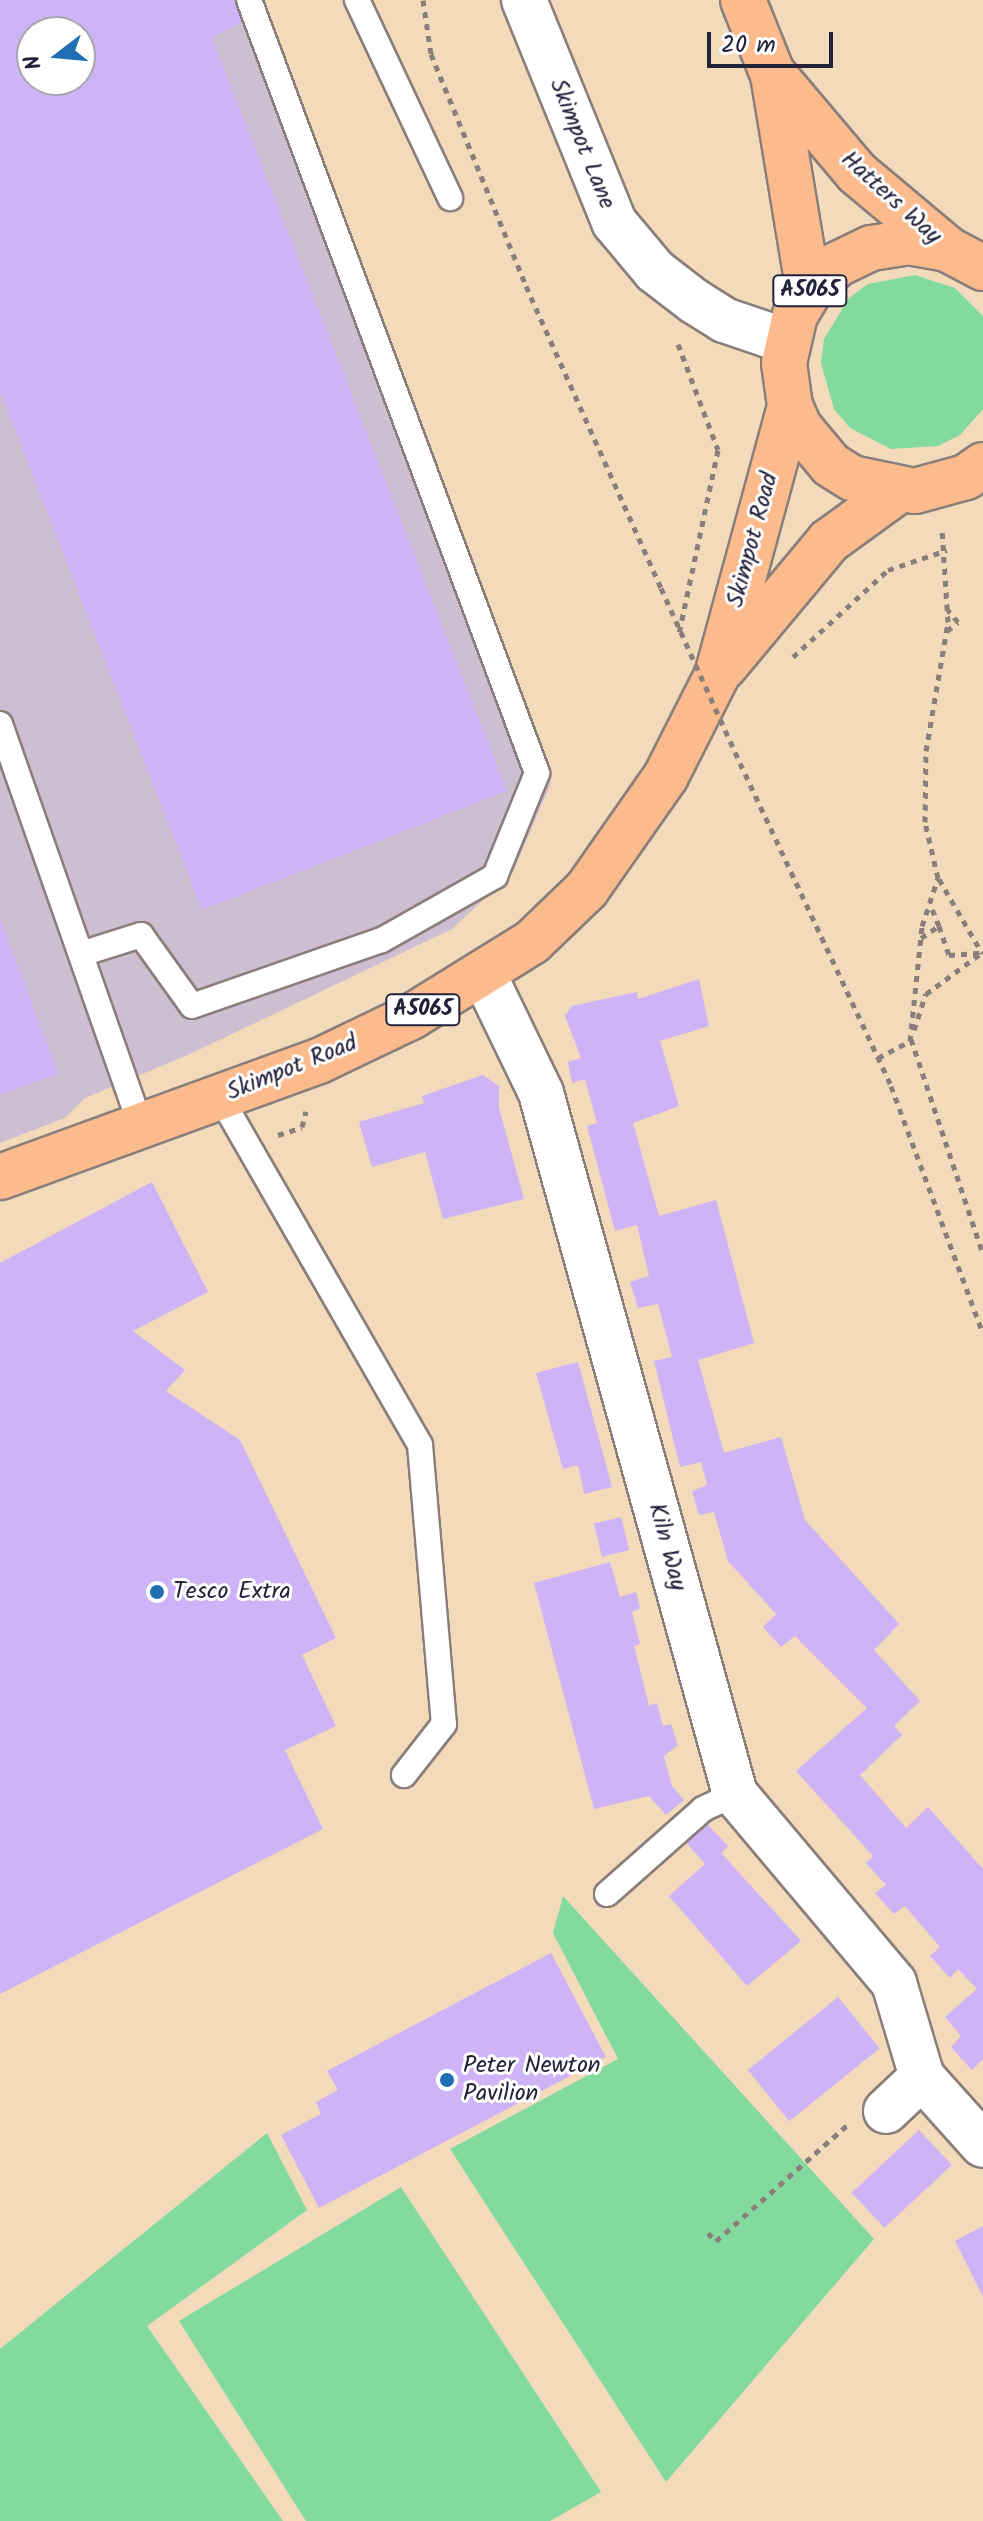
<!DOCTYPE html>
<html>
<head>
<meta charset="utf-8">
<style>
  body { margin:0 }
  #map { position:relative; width:983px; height:2521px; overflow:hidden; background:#f2daba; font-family:Kalam,sans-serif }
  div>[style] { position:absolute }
  .industrial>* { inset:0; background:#cdbed2 }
  .green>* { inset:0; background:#83da9f }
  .building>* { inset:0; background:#ceb3f6; transform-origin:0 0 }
  .path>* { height:5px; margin-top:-2.5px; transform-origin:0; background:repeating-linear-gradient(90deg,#8a7e7a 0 6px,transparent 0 12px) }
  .roads { filter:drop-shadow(2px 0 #8a7e7a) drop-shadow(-2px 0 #8a7e7a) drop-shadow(0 2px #8a7e7a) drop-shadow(0 -2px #8a7e7a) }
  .lane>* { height:24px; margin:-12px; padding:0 12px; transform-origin:12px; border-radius:12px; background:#fff }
  .street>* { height:44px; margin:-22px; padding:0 22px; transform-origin:22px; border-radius:22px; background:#fff }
  .primary>* { height:44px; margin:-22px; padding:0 22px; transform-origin:22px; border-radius:22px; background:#fbbb8d }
  .path-bridge>* { height:5px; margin-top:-2.5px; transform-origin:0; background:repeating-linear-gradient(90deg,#8a7e7a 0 6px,transparent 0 12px) }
  .dots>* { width:22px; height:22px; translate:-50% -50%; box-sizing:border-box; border:4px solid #fff; border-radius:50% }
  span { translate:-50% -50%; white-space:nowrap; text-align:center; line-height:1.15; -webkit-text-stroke:6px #fff; paint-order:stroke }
  .shield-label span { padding:2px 6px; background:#fff; border:2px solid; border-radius:6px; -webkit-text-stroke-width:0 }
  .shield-label { font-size:22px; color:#22223b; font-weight:700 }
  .street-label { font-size:24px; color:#22223b }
  .poi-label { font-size:24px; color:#22223b }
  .left { translate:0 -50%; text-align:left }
  .north { position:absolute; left:16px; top:16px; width:80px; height:80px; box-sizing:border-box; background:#fff; border:2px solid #a7a7b1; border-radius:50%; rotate:254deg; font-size:22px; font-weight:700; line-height:32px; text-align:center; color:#22223b }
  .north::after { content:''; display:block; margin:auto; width:28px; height:36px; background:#1f6fb2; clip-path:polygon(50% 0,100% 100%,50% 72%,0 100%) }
  .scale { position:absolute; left:707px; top:32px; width:126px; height:36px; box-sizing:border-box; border:4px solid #22223b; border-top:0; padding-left:10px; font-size:24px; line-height:28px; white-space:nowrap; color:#22223b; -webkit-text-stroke:6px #fff; paint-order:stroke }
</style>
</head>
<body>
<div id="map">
  <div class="industrial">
    <div style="clip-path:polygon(evenodd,0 0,256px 0,551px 783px,513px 872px,452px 929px,190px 1054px,85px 1098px,65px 1118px,0 1143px,0 0,32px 32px,80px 32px,80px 80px,32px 80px,32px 32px)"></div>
  </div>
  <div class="green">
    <div style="clip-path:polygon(915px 275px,955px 288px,983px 316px,983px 409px,960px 435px,938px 446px,891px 449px,850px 428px,834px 409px,821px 363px,824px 339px,849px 298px,868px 284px)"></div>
    <div style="clip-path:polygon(563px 1896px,874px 2239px,666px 2482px,450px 2149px,618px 2059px,553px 1933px)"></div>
    <div style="clip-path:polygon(267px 2133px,307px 2210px,147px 2326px,283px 2521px,0 2521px,0 2349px)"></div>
    <div style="clip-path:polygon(401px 2187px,601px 2492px,550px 2521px,306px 2521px,179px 2321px)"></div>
  </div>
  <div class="building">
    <div style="clip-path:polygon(evenodd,0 0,241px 0,248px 18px,212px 38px,507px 791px,202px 910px,0 391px,0 0,32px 32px,80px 32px,80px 80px,32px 80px,32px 32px)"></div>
    <div style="clip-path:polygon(0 918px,58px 1074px,0 1095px)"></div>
    <div style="clip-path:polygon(699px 979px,709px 1026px,660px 1041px,679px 1106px,633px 1123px,659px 1216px,716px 1200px,754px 1343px,698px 1360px,724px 1453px,781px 1437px,805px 1520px,899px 1624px,874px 1650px,920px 1701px,894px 1726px,902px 1735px,860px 1775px,906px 1828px,928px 1807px,983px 1869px,983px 2059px,972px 2070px,951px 2047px,961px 2036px,945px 2017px,977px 1989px,958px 1969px,950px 1978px,930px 1956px,940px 1947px,905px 1906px,894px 1914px,875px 1893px,886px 1885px,866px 1863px,873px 1856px,796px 1771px,867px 1708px,795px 1636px,781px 1647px,763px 1627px,776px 1614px,728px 1561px,714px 1512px,699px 1515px,692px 1491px,707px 1485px,701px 1462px,680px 1467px,654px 1361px,672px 1357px,658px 1304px,638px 1308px,630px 1282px,649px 1276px,637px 1225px,615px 1231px,587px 1126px,597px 1123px,585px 1079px,572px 1083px,568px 1062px,581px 1058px,565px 1016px,572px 1006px,637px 992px,638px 999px)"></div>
    <div style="clip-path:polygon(483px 1075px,499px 1086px,499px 1108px,524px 1199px,443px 1219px,425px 1152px,372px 1167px,359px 1122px,424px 1103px,422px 1096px)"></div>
    <div style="clip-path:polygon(152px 1182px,208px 1292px,133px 1331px,185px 1370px,166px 1391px,240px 1440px,336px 1638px,302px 1655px,336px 1726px,285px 1750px,323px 1829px,0 1994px,0 1263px)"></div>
    <div style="clip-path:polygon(578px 1362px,612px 1487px,584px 1494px,578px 1465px,563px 1469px,536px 1373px)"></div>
    <div style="left:621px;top:1517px;width:34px;height:28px;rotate:76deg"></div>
    <div style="clip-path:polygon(610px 1562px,620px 1597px,636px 1592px,640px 1608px,632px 1612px,640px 1644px,634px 1646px,649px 1706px,657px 1703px,663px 1726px,671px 1724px,678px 1745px,664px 1756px,672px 1786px,684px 1800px,666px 1815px,649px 1796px,594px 1809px,534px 1583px)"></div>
    <div style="clip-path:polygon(703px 1820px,728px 1846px,721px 1853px,801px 1941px,747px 1986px,669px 1896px,705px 1864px,684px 1840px)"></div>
    <div style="clip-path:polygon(551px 1953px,606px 2057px,319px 2208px,281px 2135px,321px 2114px,316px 2102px,338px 2090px,327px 2071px)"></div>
    <div style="left:838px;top:1997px;width:66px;height:116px;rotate:51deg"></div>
    <div style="left:919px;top:2130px;width:48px;height:92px;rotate:47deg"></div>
    <div style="clip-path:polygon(983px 2226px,983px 2297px,955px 2241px)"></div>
  </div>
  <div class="path">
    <div style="left:423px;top:0;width:55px;rotate:81.6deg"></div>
    <div style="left:431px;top:54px;width:251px;rotate:67.7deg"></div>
    <div style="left:526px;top:286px;width:331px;rotate:65.9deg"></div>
    <div style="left:678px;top:344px;width:113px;rotate:69.3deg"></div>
    <div style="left:718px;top:450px;width:188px;rotate:102deg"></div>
    <div style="left:947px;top:631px;width:14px;rotate:-39deg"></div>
    <div style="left:958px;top:622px;width:16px;rotate:-130deg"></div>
    <div style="left:793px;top:657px;width:129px;rotate:-42.5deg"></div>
    <div style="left:888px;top:570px;width:62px;rotate:-18.7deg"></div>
    <div style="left:740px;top:763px;width:357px;rotate:64.9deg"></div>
    <div style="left:891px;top:1086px;width:264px;rotate:69.6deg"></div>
    <div style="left:939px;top:879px;width:86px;rotate:59.8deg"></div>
    <div style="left:939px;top:926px;width:31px;rotate:71deg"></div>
    <div style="left:949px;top:955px;width:32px;rotate:-4deg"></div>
    <div style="left:921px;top:938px;width:22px;rotate:-34deg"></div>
    <div style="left:939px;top:926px;width:24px;rotate:-112deg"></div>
    <div style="left:914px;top:1030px;width:38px;rotate:-72deg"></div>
    <div style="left:926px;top:994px;width:71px;rotate:-36.4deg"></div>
    <div style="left:911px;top:1039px;width:227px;rotate:71.5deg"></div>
    <div style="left:878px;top:1058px;width:36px;rotate:-28deg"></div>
    <div style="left:910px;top:1041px;width:116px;rotate:-84deg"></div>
    <div style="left:922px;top:926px;width:51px;rotate:-71.6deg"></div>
    <div style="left:938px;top:878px;width:57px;rotate:-103.1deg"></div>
    <div style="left:925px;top:822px;width:71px;rotate:-89.2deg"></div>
    <div style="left:926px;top:751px;width:131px;rotate:-80.3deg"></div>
    <div style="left:948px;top:622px;width:93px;rotate:-93.7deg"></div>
    <div style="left:278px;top:1135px;width:25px;rotate:-18deg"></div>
    <div style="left:302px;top:1127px;width:16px;rotate:-76deg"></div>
    <div style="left:708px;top:2233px;width:11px;rotate:45deg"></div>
    <div style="left:716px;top:2241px;width:175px;rotate:-41.5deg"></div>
  </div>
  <div class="roads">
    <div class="lane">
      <div style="left:357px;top:0;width:219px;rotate:64.8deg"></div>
      <div style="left:0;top:724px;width:426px;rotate:70.7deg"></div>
      <div style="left:81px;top:954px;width:63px;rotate:-17.6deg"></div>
      <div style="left:141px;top:935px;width:87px;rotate:54.3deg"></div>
      <div style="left:192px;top:1006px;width:201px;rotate:-19.2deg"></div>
      <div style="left:382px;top:940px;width:130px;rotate:-29.5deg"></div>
      <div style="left:495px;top:876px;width:111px;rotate:-67.8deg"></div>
      <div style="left:537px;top:773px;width:825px;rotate:-110.43deg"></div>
      <div style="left:220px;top:1097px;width:401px;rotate:60.1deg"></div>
      <div style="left:420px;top:1445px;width:280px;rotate:85.1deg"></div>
      <div style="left:444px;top:1724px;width:65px;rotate:128.1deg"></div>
      <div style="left:607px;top:1894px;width:128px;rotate:-41.5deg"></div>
      <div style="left:703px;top:1809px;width:35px;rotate:-25deg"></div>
    </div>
    <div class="street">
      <div style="left:524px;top:0;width:240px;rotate:67.9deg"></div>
      <div style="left:614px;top:222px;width:64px;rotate:50.1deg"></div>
      <div style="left:655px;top:271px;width:49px;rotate:37.6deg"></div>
      <div style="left:694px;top:301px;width:36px;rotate:32deg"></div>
      <div style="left:724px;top:320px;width:65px;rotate:18.7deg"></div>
      <div style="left:484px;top:975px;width:131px;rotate:64.2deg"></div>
      <div style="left:541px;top:1093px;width:727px;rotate:74.53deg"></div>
      <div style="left:735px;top:1794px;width:247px;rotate:49.9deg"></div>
      <div style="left:894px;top:1983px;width:98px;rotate:73.4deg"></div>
      <div style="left:922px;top:2077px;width:91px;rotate:48.1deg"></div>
      <div style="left:886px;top:2111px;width:50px;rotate:-43.4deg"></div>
    </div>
    <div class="primary">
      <div style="left:743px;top:0;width:81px;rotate:68.2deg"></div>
      <div style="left:773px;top:75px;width:220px;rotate:80.6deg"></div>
      <div style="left:775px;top:76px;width:127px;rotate:49.8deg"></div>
      <div style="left:857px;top:173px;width:119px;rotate:39.9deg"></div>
      <div style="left:983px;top:268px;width:40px;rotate:-152deg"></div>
      <div style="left:948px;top:249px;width:39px;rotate:-170deg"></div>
      <div style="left:910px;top:242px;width:39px;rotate:171deg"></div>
      <div style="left:871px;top:248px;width:39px;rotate:154deg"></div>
      <div style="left:836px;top:265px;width:38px;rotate:135deg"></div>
      <div style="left:809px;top:292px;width:27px;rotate:121deg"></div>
      <div style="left:795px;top:315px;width:49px;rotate:102.9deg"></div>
      <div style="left:784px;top:363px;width:43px;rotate:82.1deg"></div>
      <div style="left:790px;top:406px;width:24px;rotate:66deg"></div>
      <div style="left:800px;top:428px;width:48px;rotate:50deg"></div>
      <div style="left:831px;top:465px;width:25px;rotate:32deg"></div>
      <div style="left:852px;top:478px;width:64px;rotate:11.7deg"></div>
      <div style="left:915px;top:491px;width:53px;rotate:-15.4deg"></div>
      <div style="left:966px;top:477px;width:21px;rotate:-35deg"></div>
      <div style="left:724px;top:667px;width:164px;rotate:-50.2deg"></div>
      <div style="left:829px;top:541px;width:85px;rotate:-35.9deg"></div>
      <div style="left:0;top:1177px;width:339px;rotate:-20deg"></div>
      <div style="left:319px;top:1061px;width:102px;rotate:-25.6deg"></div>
      <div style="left:411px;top:1017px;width:142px;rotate:-31.8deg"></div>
      <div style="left:532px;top:942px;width:76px;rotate:-43.9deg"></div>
      <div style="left:587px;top:889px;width:138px;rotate:-55deg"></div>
      <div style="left:666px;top:776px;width:113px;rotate:-63.2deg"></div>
      <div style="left:717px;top:675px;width:279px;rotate:-74.8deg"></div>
    </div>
  </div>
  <div class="path-bridge">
    <div style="left:661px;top:588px;width:192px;rotate:65.7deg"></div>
  </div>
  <div class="dots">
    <div style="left:157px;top:1592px;background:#1f6fb2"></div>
    <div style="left:447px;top:2080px;background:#1f6fb2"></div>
  </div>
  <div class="shield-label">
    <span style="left:810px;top:291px">A5065</span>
    <span style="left:423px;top:1010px">A5065</span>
  </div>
  <div class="street-label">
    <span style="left:582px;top:144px;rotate:68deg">Skimpot Lane</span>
    <span style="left:891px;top:198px;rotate:42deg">Hatters Way</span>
    <span style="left:753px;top:540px;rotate:-75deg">Skimpot Road</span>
    <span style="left:292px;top:1068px;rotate:-22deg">Skimpot Road</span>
    <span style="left:667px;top:1547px;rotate:75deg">Kiln Way</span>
  </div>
  <div class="poi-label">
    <span class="left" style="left:173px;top:1592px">Tesco Extra</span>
    <span class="left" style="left:463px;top:2080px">Peter Newton<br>Pavilion</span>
  </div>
  <div class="north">N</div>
  <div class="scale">20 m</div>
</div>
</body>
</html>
